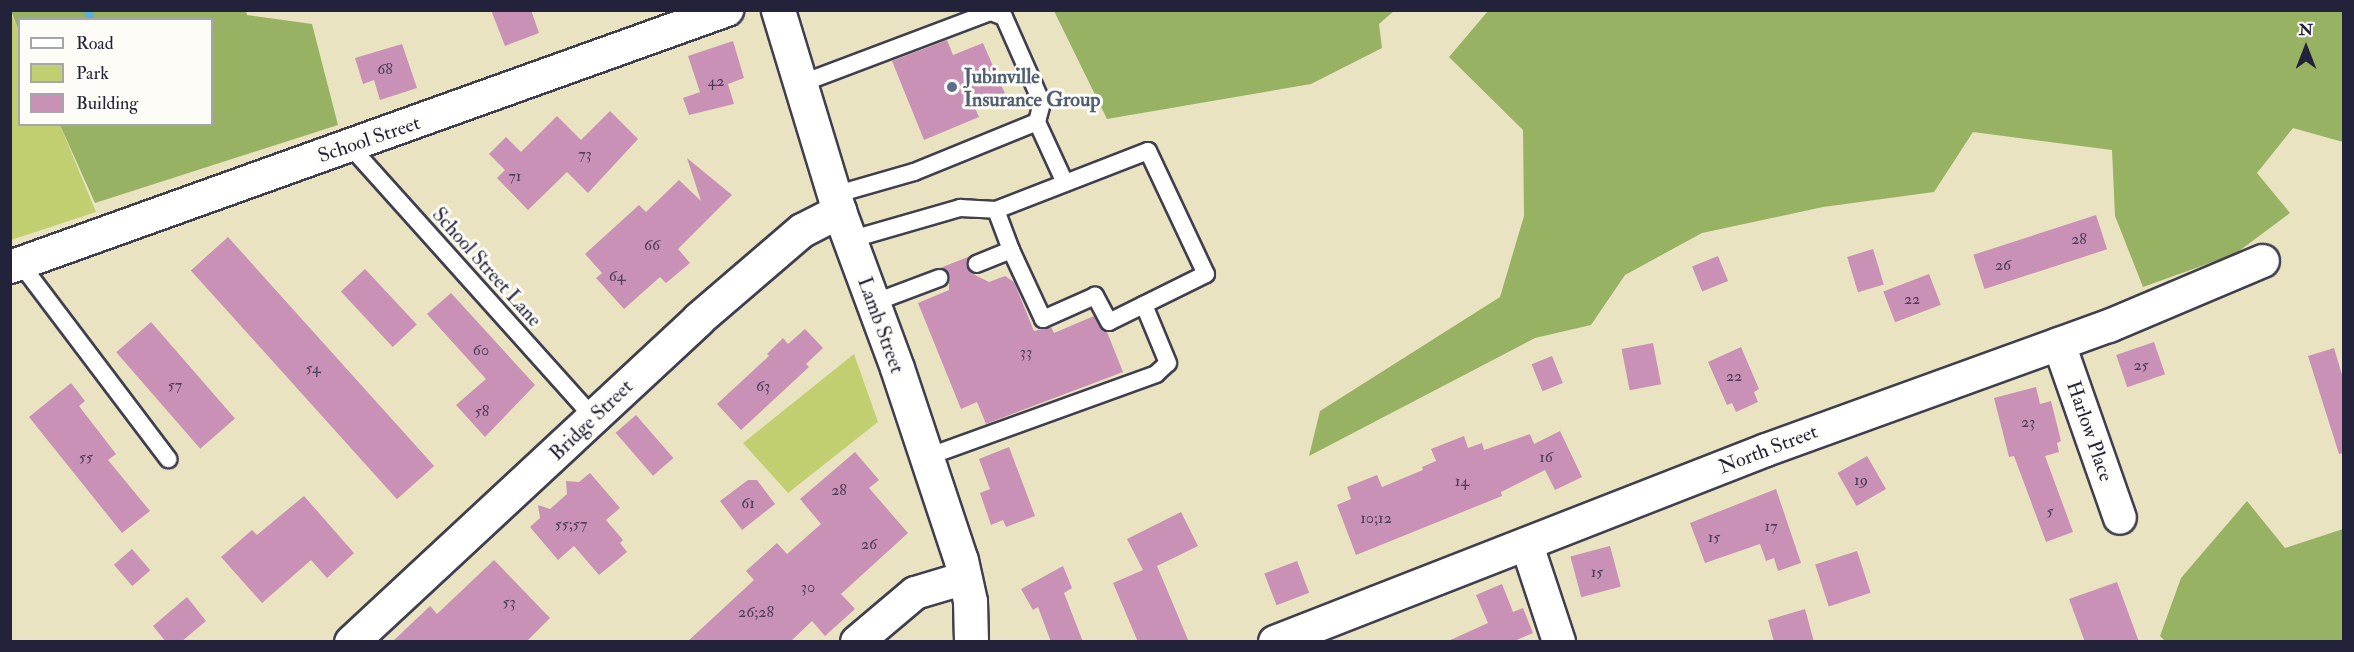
<!DOCTYPE html>
<html>
<head>
<meta charset="utf-8">
<style>
  body { margin:0 }
  #map { position:relative; width:2354px; height:652px; overflow:hidden; background:#eae3c1; font-family:"IM FELL Double Pica",serif }
  div>[style] { position:absolute }
  .green>* { inset:0; background:#c1cf71 }
  .forest>* { inset:0; background:#98b263 }
  .stream>* { height:8px; margin:-4px; padding:0 4px; transform-origin:4px; border-radius:4px; background:#5ab0d7 }
  .building>* { inset:0; background:#c991b5; transform-origin:0 0 }
  .roads { filter:drop-shadow(2px 0 #403f4f) drop-shadow(-2px 0 #403f4f) drop-shadow(0 2px #403f4f) drop-shadow(0 -2px #403f4f) }
  .service>* { height:16px; margin:-8px; padding:0 8px; transform-origin:8px; border-radius:8px; background:#fff }
  .minor>* { height:32px; margin:-16px; padding:0 16px; transform-origin:16px; border-radius:16px; background:#fff }
  .tertiary>* { height:33px; margin:-16.5px; padding:0 16.5px; transform-origin:16.5px; border-radius:16.5px; background:#fff }
  .secondary>* { height:33px; margin:-16.5px; padding:0 16.5px; transform-origin:16.5px; border-radius:16.5px; background:#fff }
  .dots>* { width:16px; height:16px; translate:-50% -50%; box-sizing:border-box; border:3px solid #fdfcf7; border-radius:50% }
  span { translate:-50% -50%; white-space:nowrap; text-align:center; line-height:1.15; -webkit-text-stroke:6px #fdfcf7; paint-order:stroke }
  .number-label { font-size:16px; color:#4c3e5a }
  .number-label span { -webkit-text-stroke-width:0 }
  .service-label { font-size:20px; color:#4e5e75; font-weight:700 }
  .left { translate:0 -50%; text-align:left }
  .street-label { font-size:20px; color:#22223b }
  .frame { position:absolute; inset:0; border:12px solid #22223b; pointer-events:none }
  .legend { position:absolute; left:18px; top:18px; width:195px; height:108px; box-sizing:border-box; background:#fdfcf7; border:2px solid #a5a5ac; margin:0; padding:8px 10px; list-style:none; font-size:18px; color:#22223b }
  .legend li { display:flex; align-items:center; gap:12px; height:30px }
  .legend b { width:30px; border:2px solid #a5a5ac }
  .north { position:absolute; left:2276px; top:18px; width:60px; height:60px; -webkit-text-stroke:4px #fdfcf7; paint-order:stroke; rotate:0deg; font-size:16px; font-weight:700; line-height:24px; text-align:center; color:#22223b }
  .north::after { content:''; display:block; margin:auto; width:21px; height:27px; background:#22223b; clip-path:polygon(50% 0,100% 100%,50% 72%,0 100%) }
</style>
</head>
<body>
<div id="map">
  <div class="green">
    <div style="clip-path:polygon(10px 11px,19px 31px,20px 124px,60px 125px,96px 212px,11px 240px)"></div>
    <div style="clip-path:polygon(854px 354px,878px 422px,788px 493px,743px 443px)"></div>
  </div>
  <div class="forest">
    <div style="clip-path:polygon(246px 11px,247px 15px,312px 24px,338px 125px,95px 203px,60px 125px,212px 124px,212px 20px,20px 20px,19px 31px,11px 11px)"></div>
    <div style="clip-path:polygon(1054px 11px,1394px 11px,1379px 24px,1382px 48px,1311px 84px,1107px 119px)"></div>
    <div style="clip-path:polygon(1488px 11px,2343px 11px,2343px 142px,2293px 128px,2257px 173px,2290px 213px,2235px 254px,2143px 287px,2115px 216px,2112px 150px,1973px 132px,1934px 192px,1823px 207px,1702px 233px,1625px 275px,1591px 325px,1535px 338px,1309px 456px,1320px 411px,1500px 297px,1524px 216px,1523px 130px,1449px 57px)"></div>
    <div style="clip-path:polygon(2247px 501px,2285px 548px,2343px 529px,2343px 641px,2166px 642px,2160px 636px,2181px 578px)"></div>
  </div>
  <div class="stream">
    <div style="left:88px;top:10px;width:10px;rotate:79deg"></div>
  </div>
  <div class="building">
    <div style="clip-path:polygon(491px 10px,531px 10px,539px 33px,505px 46px)"></div>
    <div style="clip-path:polygon(947px 40px,953px 55px,983px 43px,1006px 96px,975px 108px,979px 117px,924px 140px,892px 61px)"></div>
    <div style="clip-path:polygon(733px 41px,744px 78px,728px 84px,734px 104px,689px 115px,683px 98px,700px 92px,688px 56px)"></div>
    <div style="clip-path:polygon(402px 44px,417px 88px,380px 100px,374px 80px,363px 84px,355px 58px)"></div>
    <div style="clip-path:polygon(610px 111px,638px 139px,588px 193px,567px 172px,528px 210px,497px 178px,505px 170px,489px 154px,506px 137px,521px 152px,557px 116px,581px 140px)"></div>
    <div style="clip-path:polygon(687px 158px,732px 195px,678px 249px,690px 263px,666px 283px,660px 277px,624px 309px,596px 278px,602px 273px,585px 254px,639px 205px,646px 212px,679px 180px,701px 201px)"></div>
    <div style="left:2096px;top:215px;width:36px;height:129px;rotate:72deg"></div>
    <div style="left:228px;top:237px;width:308px;height:50px;rotate:48deg"></div>
    <div style="left:1873px;top:249px;width:37px;height:27px;rotate:73deg"></div>
    <div style="left:1718px;top:256px;width:27px;height:28px;rotate:68deg"></div>
    <div style="clip-path:polygon(968px 257px,971px 273px,989px 282px,1005px 276px,1014px 282px,1034px 331px,1051px 327px,1054px 333px,1094px 316px,1107px 332px,1123px 372px,986px 424px,977px 402px,961px 409px,918px 303px,949px 290px,949px 274px,940px 268px)"></div>
    <div style="left:365px;top:269px;width:76px;height:33px;rotate:47deg"></div>
    <div style="left:1929px;top:274px;width:33px;height:49px;rotate:69deg"></div>
    <div style="clip-path:polygon(451px 293px,535px 385px,485px 437px,456px 405px,486px 379px,427px 314px)"></div>
    <div style="left:151px;top:322px;width:128px;height:46px;rotate:49deg"></div>
    <div style="clip-path:polygon(805px 329px,823px 348px,806px 364px,809px 367px,741px 430px,717px 404px,769px 356px,767px 354px,783px 338px,788px 344px)"></div>
    <div style="left:2154px;top:342px;width:34px;height:40px;rotate:71deg"></div>
    <div style="left:1653px;top:343px;width:42px;height:32px;rotate:79deg"></div>
    <div style="clip-path:polygon(1741px 347px,1759px 389px,1754px 392px,1758px 402px,1736px 412px,1732px 403px,1727px 405px,1708px 362px)"></div>
    <div style="clip-path:polygon(2334px 348px,2343px 378px,2343px 453px,2339px 454px,2308px 356px)"></div>
    <div style="left:1552px;top:356px;width:29px;height:22px;rotate:68deg"></div>
    <div style="clip-path:polygon(71px 383px,85px 401px,79px 406px,116px 454px,108px 460px,150px 511px,122px 533px,29px 417px)"></div>
    <div style="clip-path:polygon(2036px 387px,2040px 404px,2051px 401px,2061px 441px,2057px 443px,2059px 452px,2045px 456px,2073px 532px,2046px 542px,2014px 456px,2009px 457px,1994px 398px)"></div>
    <div style="left:636px;top:415px;width:57px;height:27px;rotate:49deg"></div>
    <div style="clip-path:polygon(1560px 431px,1582px 477px,1555px 490px,1545px 470px,1501px 492px,1502px 496px,1356px 555px,1337px 505px,1351px 499px,1347px 487px,1377px 475px,1382px 487px,1423px 470px,1422px 467px,1436px 461px,1431px 449px,1464px 436px,1468px 448px,1482px 443px,1484px 450px,1530px 434px,1534px 444px)"></div>
    <div style="clip-path:polygon(1009px 447px,1035px 516px,1006px 527px,1003px 520px,991px 525px,980px 493px,990px 489px,979px 459px)"></div>
    <div style="clip-path:polygon(855px 452px,879px 480px,869px 488px,908px 533px,841px 594px,855px 609px,825px 636px,812px 621px,790px 642px,687px 642px,754px 580px,746px 571px,777px 543px,787px 554px,821px 524px,800px 499px)"></div>
    <div style="left:1867px;top:456px;width:38px;height:34px;rotate:60deg"></div>
    <div style="clip-path:polygon(590px 473px,620px 508px,606px 520px,623px 540px,620px 543px,627px 552px,599px 575px,574px 546px,558px 560px,530px 527px,540px 518px,538px 505px,550px 509px,567px 494px,566px 481px,579px 482px)"></div>
    <div style="clip-path:polygon(748px 480px,757px 480px,775px 504px,742px 530px,720px 501px)"></div>
    <div style="clip-path:polygon(1776px 489px,1801px 563px,1778px 571px,1774px 558px,1766px 561px,1760px 544px,1705px 563px,1690px 523px)"></div>
    <div style="clip-path:polygon(304px 496px,354px 553px,327px 578px,311px 560px,262px 603px,221px 557px,252px 530px,257px 535px)"></div>
    <div style="clip-path:polygon(1181px 512px,1198px 546px,1157px 566px,1189px 642px,1138px 642px,1113px 583px,1143px 570px,1127px 539px)"></div>
    <div style="left:1610px;top:546px;width:42px;height:41px;rotate:75deg"></div>
    <div style="left:132px;top:549px;width:28px;height:24px;rotate:49deg"></div>
    <div style="left:1857px;top:551px;width:44px;height:44px;rotate:72deg"></div>
    <div style="clip-path:polygon(494px 560px,550px 618px,526px 642px,392px 642px,430px 606px,437px 614px)"></div>
    <div style="left:1297px;top:561px;width:34px;height:35px;rotate:69deg"></div>
    <div style="clip-path:polygon(1063px 566px,1072px 588px,1064px 593px,1083px 642px,1051px 642px,1038px 607px,1033px 610px,1021px 589px)"></div>
    <div style="clip-path:polygon(2117px 582px,2139px 642px,2085px 642px,2069px 599px)"></div>
    <div style="clip-path:polygon(1502px 584px,1513px 612px,1523px 608px,1533px 633px,1512px 642px,1446px 642px,1488px 623px,1476px 595px)"></div>
    <div style="clip-path:polygon(187px 597px,206px 621px,181px 642px,166px 642px,153px 626px)"></div>
    <div style="clip-path:polygon(1805px 609px,1814px 642px,1774px 642px,1768px 620px)"></div>
  </div>
  <div class="roads">
    <div class="service">
      <div style="left:800px;top:84px;width:204px;rotate:-20.7deg"></div>
      <div style="left:991px;top:12px;width:14px;rotate:21deg"></div>
      <div style="left:1004px;top:17px;width:94px;rotate:66.2deg"></div>
      <div style="left:1042px;top:103px;width:20px;rotate:105deg"></div>
      <div style="left:1037px;top:122px;width:133px;rotate:157.9deg"></div>
      <div style="left:914px;top:172px;width:83px;rotate:164deg"></div>
      <div style="left:1037px;top:122px;width:67px;rotate:65.3deg"></div>
      <div style="left:349px;top:145px;width:367px;rotate:48.1deg"></div>
      <div style="left:996px;top:210px;width:43px;rotate:69.4deg"></div>
      <div style="left:849px;top:240px;width:116px;rotate:-16.1deg"></div>
      <div style="left:960px;top:208px;width:36px;rotate:3deg"></div>
      <div style="left:996px;top:210px;width:163px;rotate:-21.2deg"></div>
      <div style="left:1148px;top:151px;width:136px;rotate:64.8deg"></div>
      <div style="left:1206px;top:274px;width:108px;rotate:153.7deg"></div>
      <div style="left:1109px;top:322px;width:30px;rotate:-118deg"></div>
      <div style="left:1095px;top:296px;width:57px;rotate:156.1deg"></div>
      <div style="left:1043px;top:319px;width:76px;rotate:-114.9deg"></div>
      <div style="left:1011px;top:250px;width:37px;rotate:158deg"></div>
      <div style="left:20px;top:263px;width:246px;rotate:52.9deg"></div>
      <div style="left:873px;top:303px;width:71px;rotate:-20.7deg"></div>
      <div style="left:927px;top:457px;width:244px;rotate:-19.9deg"></div>
      <div style="left:1156px;top:374px;width:16px;rotate:-43deg"></div>
      <div style="left:1168px;top:363px;width:63px;rotate:-112.5deg"></div>
    </div>
    <div class="minor">
      <div style="left:10px;top:267px;width:762px;rotate:-19.72deg"></div>
      <div style="left:2059px;top:344px;width:184px;rotate:70.7deg"></div>
      <div style="left:1527px;top:545px;width:102px;rotate:71.7deg"></div>
      <div style="left:857px;top:642px;width:76px;rotate:-40.2deg"></div>
      <div style="left:915px;top:593px;width:52px;rotate:-16.7deg"></div>
      <div style="left:1275px;top:642px;width:527px;rotate:-21.36deg"></div>
      <div style="left:1766px;top:450px;width:365px;rotate:-19.9deg"></div>
      <div style="left:2109px;top:326px;width:167px;rotate:-22.9deg"></div>
    </div>
    <div class="tertiary">
      <div style="left:839px;top:211px;width:167px;rotate:69.7deg"></div>
      <div style="left:897px;top:368px;width:202px;rotate:71.6deg"></div>
      <div style="left:961px;top:560px;width:42px;rotate:77.6deg"></div>
      <div style="left:970px;top:601px;width:41px;rotate:88.6deg"></div>
    </div>
    <div class="secondary">
      <div style="left:351px;top:642px;width:474px;rotate:-42.9deg"></div>
      <div style="left:698px;top:319px;width:137px;rotate:-40.6deg"></div>
      <div style="left:802px;top:230px;width:42px;rotate:-27.2deg"></div>
      <div style="left:839px;top:211px;width:210px;rotate:-106.9deg"></div>
    </div>
  </div>
  <div class="dots">
    <div style="left:952px;top:87px;background:#5c6f8a"></div>
  </div>
  <div class="number-label">
    <span style="left:385px;top:69px">68</span>
    <span style="left:716px;top:81px">42</span>
    <span style="left:585px;top:154px">73</span>
    <span style="left:515px;top:176px">71</span>
    <span style="left:2079px;top:239px">28</span>
    <span style="left:652px;top:245px">66</span>
    <span style="left:2003px;top:265px">26</span>
    <span style="left:617px;top:276px">64</span>
    <span style="left:1912px;top:299px">22</span>
    <span style="left:481px;top:350px">60</span>
    <span style="left:1026px;top:352px">33</span>
    <span style="left:2141px;top:365px">25</span>
    <span style="left:313px;top:368px">54</span>
    <span style="left:1734px;top:376px">22</span>
    <span style="left:175px;top:385px">57</span>
    <span style="left:763px;top:386px">63</span>
    <span style="left:482px;top:411px">58</span>
    <span style="left:2028px;top:422px">23</span>
    <span style="left:86px;top:457px">55</span>
    <span style="left:1546px;top:457px">16</span>
    <span style="left:1861px;top:480px">19</span>
    <span style="left:1462px;top:481px">14</span>
    <span style="left:839px;top:490px">28</span>
    <span style="left:748px;top:503px">61</span>
    <span style="left:2050px;top:511px">5</span>
    <span style="left:1376px;top:518px">10;12</span>
    <span style="left:571px;top:524px">55;57</span>
    <span style="left:1771px;top:526px">17</span>
    <span style="left:1714px;top:537px">15</span>
    <span style="left:869px;top:544px">26</span>
    <span style="left:1597px;top:572px">15</span>
    <span style="left:808px;top:587px">30</span>
    <span style="left:509px;top:602px">53</span>
    <span style="left:756px;top:612px">26;28</span>
  </div>
  <div class="service-label">
    <span class="left" style="left:964px;top:88px">Jubinville<br>Insurance Group</span>
  </div>
  <div class="street-label">
    <span style="left:369px;top:139px;rotate:-19deg">School Street</span>
    <span style="left:487px;top:267px;rotate:48deg">School Street Lane</span>
    <span style="left:881px;top:325px;rotate:70deg">Lamb Street</span>
    <span style="left:591px;top:420px;rotate:-44deg">Bridge Street</span>
    <span style="left:2090px;top:431px;rotate:71deg">Harlow Place</span>
    <span style="left:1768px;top:449px;rotate:-21deg">North Street</span>
  </div>
  <div class="frame"></div>
  <ul class="legend">
  <li><b style="height:8px;background:#fff"></b>Road</li>
  <li><b style="height:16px;background:#c1cf71"></b>Park</li>
  <li><b style="height:16px;background:#c991b5"></b>Building</li>
  </ul>
  <div class="north">N</div>
</div>
</body>
</html>
